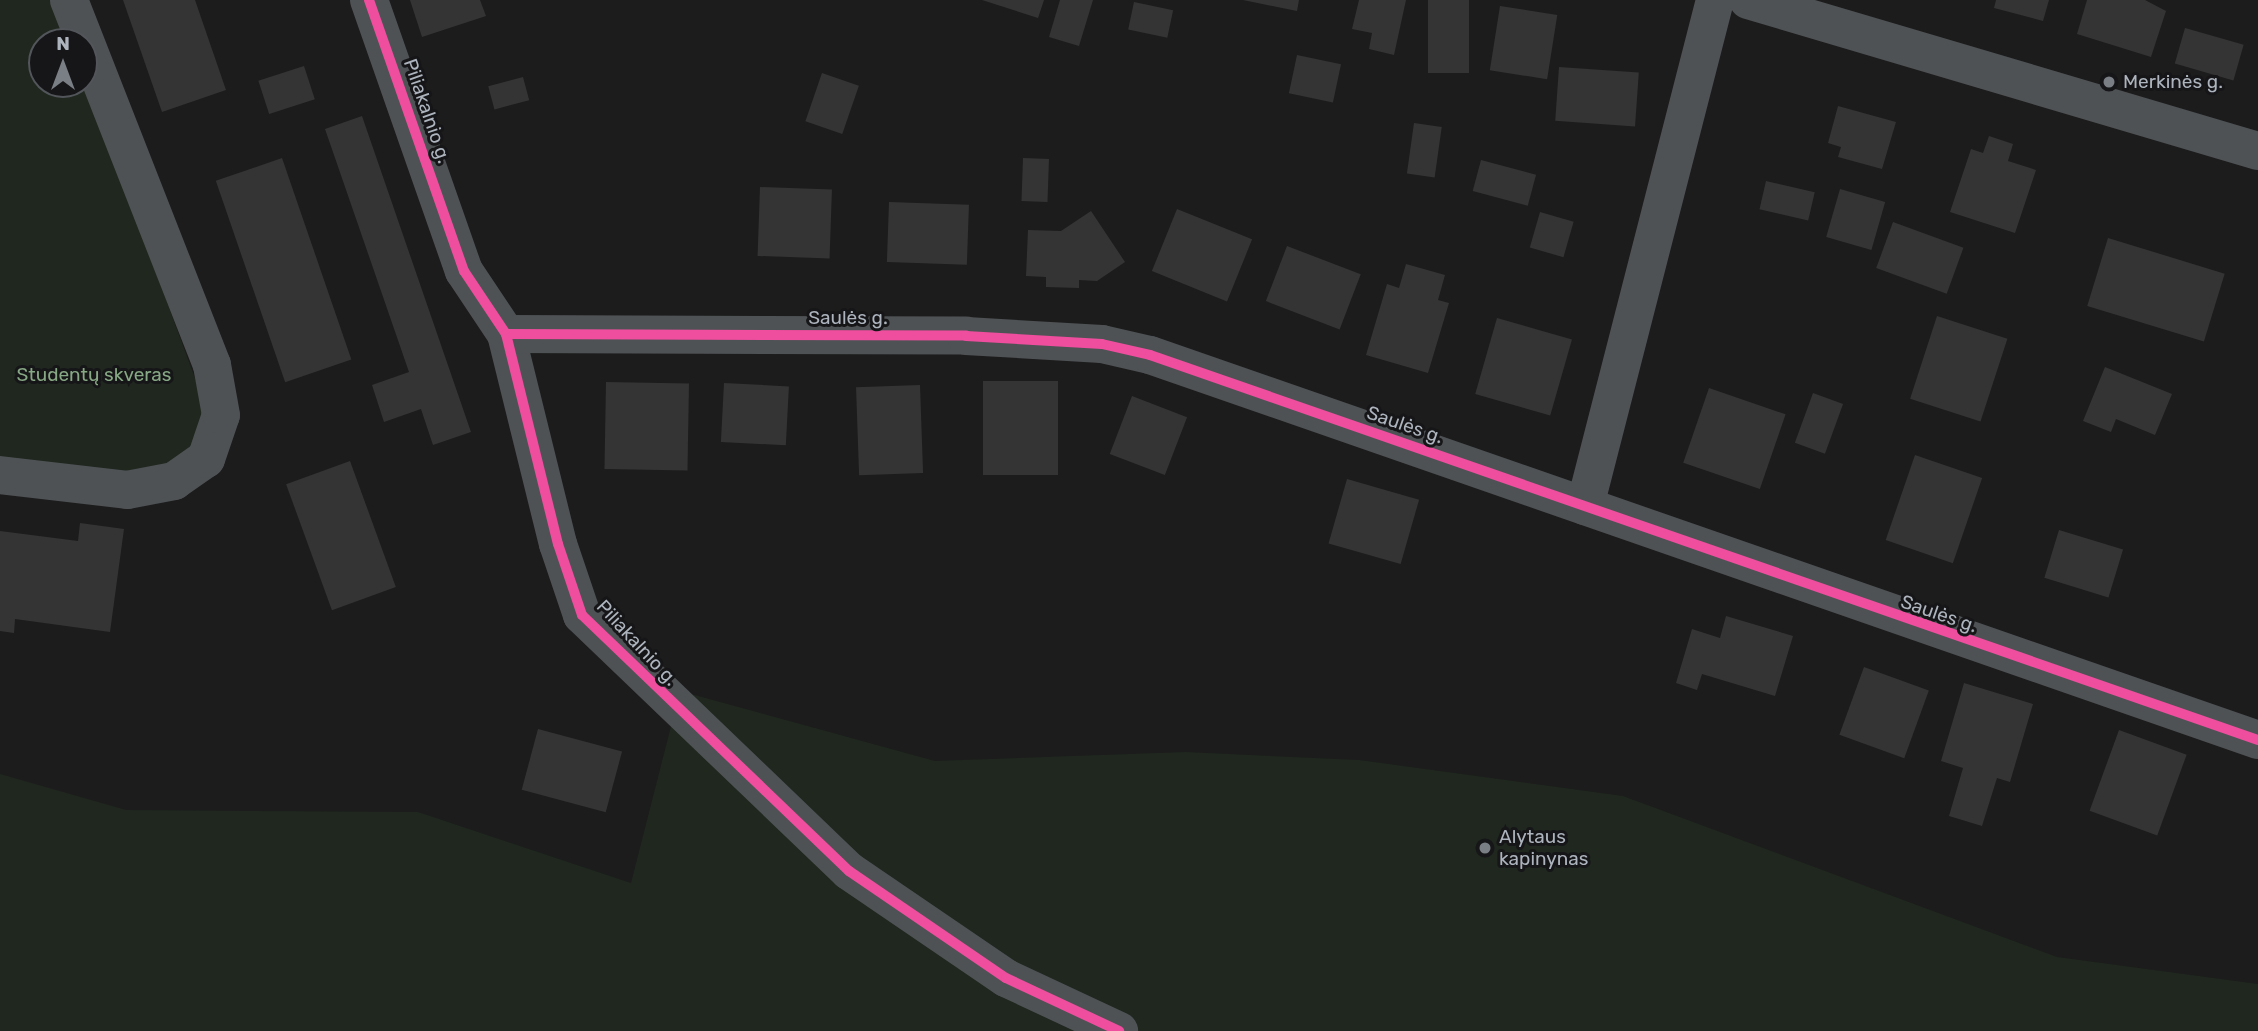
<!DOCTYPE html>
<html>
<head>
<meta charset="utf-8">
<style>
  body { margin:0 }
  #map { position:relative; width:2258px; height:1031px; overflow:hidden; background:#1c1c1c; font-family:Rubik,sans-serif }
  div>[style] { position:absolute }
  .green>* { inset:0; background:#1f271f }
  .building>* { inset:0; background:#343434; transform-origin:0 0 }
  .minor>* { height:38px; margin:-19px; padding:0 19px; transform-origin:19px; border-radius:19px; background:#4f5255 }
  .cycleway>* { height:10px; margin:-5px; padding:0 5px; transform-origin:5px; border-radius:5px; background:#ef4d9e }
  .dots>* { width:19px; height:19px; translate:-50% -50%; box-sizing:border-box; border:4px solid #161618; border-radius:50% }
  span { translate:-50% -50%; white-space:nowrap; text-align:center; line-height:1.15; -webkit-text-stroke:6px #161618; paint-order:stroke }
  .poi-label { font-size:19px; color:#adb4bd }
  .left { translate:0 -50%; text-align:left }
  .street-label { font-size:19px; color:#adb4bd }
  .park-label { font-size:19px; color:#87a884 }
  .north { position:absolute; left:28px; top:28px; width:70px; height:70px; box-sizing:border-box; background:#161618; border:2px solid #52555a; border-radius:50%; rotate:0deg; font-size:19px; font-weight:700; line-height:28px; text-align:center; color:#adb4bd }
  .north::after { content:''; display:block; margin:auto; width:24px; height:32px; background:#7a7f85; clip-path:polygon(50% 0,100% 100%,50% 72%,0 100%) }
</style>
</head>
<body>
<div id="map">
  <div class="green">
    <div style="clip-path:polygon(0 0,56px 0,71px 42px,42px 42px,42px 84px,84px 84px,84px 76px,200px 392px,205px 425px,188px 453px,144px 476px,0 458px)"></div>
    <div style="clip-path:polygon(680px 691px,935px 761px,1186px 752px,1359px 760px,1623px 796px,2057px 957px,2258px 984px,2258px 1031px,0 1031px,0 774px,126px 810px,418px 812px,631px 883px)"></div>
  </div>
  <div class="building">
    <div style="clip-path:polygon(123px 0,195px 0,226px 90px,162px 112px)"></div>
    <div style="clip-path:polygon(410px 0,480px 0,486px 16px,422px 37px)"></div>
    <div style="clip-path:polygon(982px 0,1044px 0,1038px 18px)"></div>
    <div style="clip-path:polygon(1060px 0,1093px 0,1079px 46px,1049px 37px)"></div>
    <div style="clip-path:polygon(1243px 0,1299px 0,1297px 11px)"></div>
    <div style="clip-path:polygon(1359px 0,1406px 0,1394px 55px,1369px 49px,1372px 33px,1352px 29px)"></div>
    <div style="left:1428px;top:0;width:41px;height:73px"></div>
    <div style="clip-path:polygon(1996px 0,2049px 0,2043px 21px,1994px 8px)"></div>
    <div style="clip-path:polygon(2087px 0,2145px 0,2166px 11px,2151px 57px,2077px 34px)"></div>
    <div style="left:1134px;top:2px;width:40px;height:28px;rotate:12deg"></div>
    <div style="left:1500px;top:6px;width:58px;height:65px;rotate:9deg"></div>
    <div style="left:2185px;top:28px;width:61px;height:37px;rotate:16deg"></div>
    <div style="left:1297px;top:55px;width:45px;height:39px;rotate:12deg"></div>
    <div style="left:304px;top:66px;width:35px;height:48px;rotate:72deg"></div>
    <div style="left:1559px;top:67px;width:80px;height:54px;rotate:4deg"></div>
    <div style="left:822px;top:73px;width:39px;height:51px;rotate:19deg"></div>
    <div style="left:523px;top:77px;width:24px;height:36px;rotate:75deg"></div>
    <div style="clip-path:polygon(1838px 106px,1896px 122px,1882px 169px,1838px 157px,1841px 147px,1828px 143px)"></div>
    <div style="clip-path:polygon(362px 116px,471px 432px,433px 445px,421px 409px,384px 422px,372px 385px,409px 372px,325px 129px)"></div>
    <div style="left:1414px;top:123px;width:28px;height:51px;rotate:8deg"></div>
    <div style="clip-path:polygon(1989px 136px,2013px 144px,2008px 161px,2036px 170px,2015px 233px,1950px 212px,1971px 149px,1983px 153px)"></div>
    <div style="left:282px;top:158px;width:213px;height:70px;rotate:71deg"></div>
    <div style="left:1023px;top:158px;width:26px;height:43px;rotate:2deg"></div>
    <div style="left:1481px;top:160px;width:57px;height:32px;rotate:15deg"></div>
    <div style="left:1766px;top:181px;width:50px;height:29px;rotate:13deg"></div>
    <div style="left:760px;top:187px;width:72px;height:69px;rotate:2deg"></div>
    <div style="left:1840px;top:189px;width:47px;height:50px;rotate:16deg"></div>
    <div style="left:889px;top:202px;width:80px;height:60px;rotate:2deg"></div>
    <div style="left:1177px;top:209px;width:81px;height:67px;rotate:22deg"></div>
    <div style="clip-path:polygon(1091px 211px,1125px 262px,1097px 281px,1079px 280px,1079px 288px,1046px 287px,1046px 277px,1026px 276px,1028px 230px,1061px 231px)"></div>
    <div style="left:1540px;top:212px;width:35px;height:37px;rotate:16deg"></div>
    <div style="left:1893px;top:222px;width:75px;height:49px;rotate:20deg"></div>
    <div style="left:2108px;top:238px;width:122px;height:71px;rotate:17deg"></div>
    <div style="left:1287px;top:246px;width:79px;height:59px;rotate:21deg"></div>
    <div style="clip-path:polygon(1406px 264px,1445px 275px,1438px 300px,1449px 303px,1428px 373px,1366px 355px,1387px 284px,1399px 288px)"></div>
    <div style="left:1937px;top:316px;width:74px;height:87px;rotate:18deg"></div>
    <div style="left:1497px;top:318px;width:78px;height:79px;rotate:16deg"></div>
    <div style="clip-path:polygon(2105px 367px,2172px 394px,2155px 435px,2116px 419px,2111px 432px,2083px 421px)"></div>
    <div style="left:983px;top:381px;width:75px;height:94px"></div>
    <div style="left:606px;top:382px;width:83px;height:87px;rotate:1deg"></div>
    <div style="left:724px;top:383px;width:65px;height:59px;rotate:3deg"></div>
    <div style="left:920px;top:385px;width:88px;height:64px;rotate:88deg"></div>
    <div style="left:1709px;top:388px;width:81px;height:79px;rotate:19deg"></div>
    <div style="left:1813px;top:393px;width:32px;height:53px;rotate:20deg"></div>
    <div style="left:1132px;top:396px;width:59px;height:62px;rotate:21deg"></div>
    <div style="left:1915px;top:455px;width:71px;height:90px;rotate:19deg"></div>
    <div style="left:350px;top:461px;width:134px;height:68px;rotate:70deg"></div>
    <div style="left:1347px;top:479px;width:75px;height:67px;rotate:16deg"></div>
    <div style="clip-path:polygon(80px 523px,124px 529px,110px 632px,15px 619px,14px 633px,0 631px,0 531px,78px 541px)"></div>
    <div style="left:2059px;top:530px;width:67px;height:50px;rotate:17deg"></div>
    <div style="clip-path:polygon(1726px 616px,1793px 636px,1775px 696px,1702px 674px,1697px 690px,1676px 683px,1692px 629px,1720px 638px)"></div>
    <div style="left:1864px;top:667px;width:69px;height:72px;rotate:20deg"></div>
    <div style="clip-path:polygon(1964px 683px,2033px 704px,2010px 782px,1997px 778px,1982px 826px,1949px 816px,1963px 768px,1941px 761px)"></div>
    <div style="left:538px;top:729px;width:87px;height:63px;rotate:15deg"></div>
    <div style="left:2119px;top:730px;width:72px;height:86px;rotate:20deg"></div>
  </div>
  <div class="minor">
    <div style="left:369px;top:0;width:287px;rotate:70.7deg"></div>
    <div style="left:464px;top:271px;width:76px;rotate:56.3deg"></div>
    <div style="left:506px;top:334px;width:216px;rotate:76.1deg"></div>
    <div style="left:558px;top:544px;width:75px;rotate:71.3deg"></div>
    <div style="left:582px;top:615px;width:370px;rotate:43.8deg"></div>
    <div style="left:849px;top:871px;width:190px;rotate:34.3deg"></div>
    <div style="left:1006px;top:978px;width:125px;rotate:25.1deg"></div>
    <div style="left:1748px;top:0;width:532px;rotate:16.49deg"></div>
    <div style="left:506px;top:334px;width:460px;rotate:0.2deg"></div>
    <div style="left:966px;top:336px;width:136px;rotate:3.4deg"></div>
    <div style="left:1102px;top:344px;width:49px;rotate:12.9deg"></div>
    <div style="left:1150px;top:355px;width:1173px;rotate:19.16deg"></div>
    <div style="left:0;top:475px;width:128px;rotate:6.7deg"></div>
    <div style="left:127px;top:490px;width:48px;rotate:-10.8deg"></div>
    <div style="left:174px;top:481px;width:39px;rotate:-35deg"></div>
    <div style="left:206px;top:459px;width:46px;rotate:-71.2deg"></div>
    <div style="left:221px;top:415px;width:51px;rotate:-100.2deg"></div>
    <div style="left:212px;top:365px;width:392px;rotate:-111.4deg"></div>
    <div style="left:1585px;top:506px;width:522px;rotate:-75.59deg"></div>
  </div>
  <div class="cycleway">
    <div style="left:369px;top:0;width:287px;rotate:70.7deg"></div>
    <div style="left:464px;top:271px;width:76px;rotate:56.3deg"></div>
    <div style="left:506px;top:334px;width:216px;rotate:76.1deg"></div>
    <div style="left:558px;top:544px;width:75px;rotate:71.3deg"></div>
    <div style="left:582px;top:615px;width:370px;rotate:43.8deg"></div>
    <div style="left:849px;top:871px;width:190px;rotate:34.3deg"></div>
    <div style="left:1006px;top:978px;width:125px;rotate:25.1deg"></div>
    <div style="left:506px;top:334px;width:460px;rotate:0.2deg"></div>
    <div style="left:966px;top:336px;width:136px;rotate:3.4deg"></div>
    <div style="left:1102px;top:344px;width:49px;rotate:12.9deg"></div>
    <div style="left:1150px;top:355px;width:1173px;rotate:19.16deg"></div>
  </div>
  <div class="dots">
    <div style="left:2109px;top:82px;background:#7a7f85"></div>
    <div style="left:1485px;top:848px;background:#7a7f85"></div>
  </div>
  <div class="poi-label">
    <span class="left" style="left:2123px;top:82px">Merkinės g.</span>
    <span class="left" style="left:1499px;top:848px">Alytaus<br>kapinynas</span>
  </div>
  <div class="street-label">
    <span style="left:427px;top:111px;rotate:71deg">Piliakalnio g.</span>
    <span style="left:848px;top:318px">Saulės g.</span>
    <span style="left:1405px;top:425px;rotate:19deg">Saulės g.</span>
    <span style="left:1939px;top:614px;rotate:19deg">Saulės g.</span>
    <span style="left:637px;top:643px;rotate:47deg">Piliakalnio g.</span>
  </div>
  <div class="park-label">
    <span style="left:94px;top:375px">Studentų skveras</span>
  </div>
  <div class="north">N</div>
</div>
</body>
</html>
